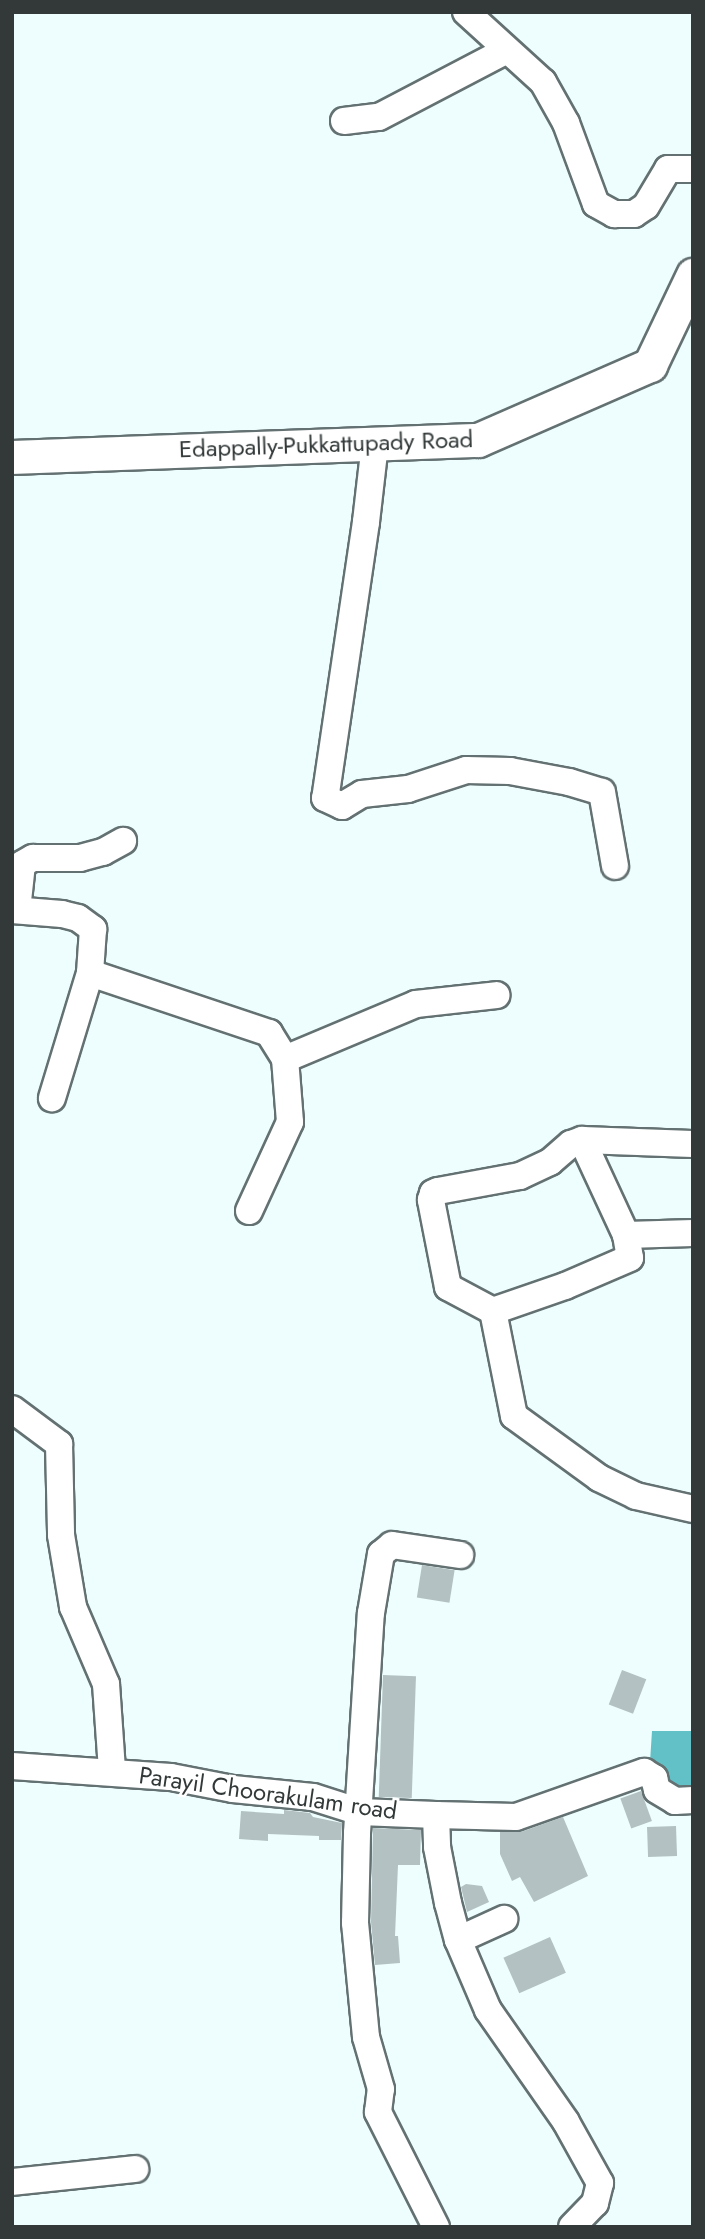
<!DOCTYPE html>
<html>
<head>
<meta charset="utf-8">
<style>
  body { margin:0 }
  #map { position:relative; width:705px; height:2239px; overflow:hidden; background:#eefefe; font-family:Jost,sans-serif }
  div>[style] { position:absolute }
  .water>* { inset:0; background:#61c1c6 }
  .building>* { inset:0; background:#b3c1c2; transform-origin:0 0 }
  .roads { filter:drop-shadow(2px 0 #647172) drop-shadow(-2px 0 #647172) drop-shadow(0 2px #647172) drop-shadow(0 -2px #647172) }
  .minor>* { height:26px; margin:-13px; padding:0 13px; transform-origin:13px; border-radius:13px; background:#fff }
  .major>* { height:33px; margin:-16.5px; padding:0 16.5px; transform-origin:16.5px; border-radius:16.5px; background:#fff }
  span { translate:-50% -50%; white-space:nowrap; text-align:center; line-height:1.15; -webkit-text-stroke:5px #fff; paint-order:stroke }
  .street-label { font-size:24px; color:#333939 }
  .frame { position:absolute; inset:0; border:14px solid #333939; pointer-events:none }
</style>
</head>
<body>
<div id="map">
  <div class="water">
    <div style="clip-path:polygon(652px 1731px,693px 1731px,693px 1789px,676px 1790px,665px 1772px,650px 1762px)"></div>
  </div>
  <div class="building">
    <div style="left:422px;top:1565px;width:33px;height:33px;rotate:9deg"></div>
    <div style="left:622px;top:1670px;width:26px;height:37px;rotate:21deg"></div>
    <div style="left:383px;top:1675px;width:33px;height:122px;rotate:2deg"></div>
    <div style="left:641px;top:1791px;width:32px;height:22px;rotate:70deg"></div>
    <div style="clip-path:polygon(284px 1810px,310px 1813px,313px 1817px,342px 1823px,341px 1840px,319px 1840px,319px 1836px,268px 1834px,268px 1841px,239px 1839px,241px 1811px,284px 1814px)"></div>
    <div style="clip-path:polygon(563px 1817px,588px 1876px,534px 1902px,520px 1877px,512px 1881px,500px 1854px,500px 1832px,521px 1832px)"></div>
    <div style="left:676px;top:1826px;width:30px;height:29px;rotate:88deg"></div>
    <div style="clip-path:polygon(373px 1828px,421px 1830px,420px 1865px,398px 1865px,395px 1936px,398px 1936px,400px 1963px,375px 1965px,371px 1922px)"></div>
    <div style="clip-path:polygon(466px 1884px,482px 1886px,489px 1902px,467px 1912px,461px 1887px)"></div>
    <div style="left:550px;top:1937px;width:39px;height:51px;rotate:66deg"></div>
  </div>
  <div class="roads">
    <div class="minor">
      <div style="left:466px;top:12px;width:104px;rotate:42.3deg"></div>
      <div style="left:543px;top:82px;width:47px;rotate:60.7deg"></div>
      <div style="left:566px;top:123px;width:86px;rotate:69.7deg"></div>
      <div style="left:596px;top:204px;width:21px;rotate:29deg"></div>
      <div style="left:614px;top:214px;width:20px"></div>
      <div style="left:634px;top:214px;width:14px;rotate:-34deg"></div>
      <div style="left:646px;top:206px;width:43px;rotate:-59.3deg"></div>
      <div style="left:668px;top:169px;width:25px"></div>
      <div style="left:344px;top:121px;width:35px;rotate:-7deg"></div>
      <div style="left:379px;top:117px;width:144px;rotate:-27.6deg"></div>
      <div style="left:375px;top:444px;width:79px;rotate:96.6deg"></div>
      <div style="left:366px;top:522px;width:279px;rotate:98.4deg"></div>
      <div style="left:325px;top:798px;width:19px;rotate:25deg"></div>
      <div style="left:342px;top:806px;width:23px;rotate:-31deg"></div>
      <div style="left:362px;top:794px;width:46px;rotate:-6.2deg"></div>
      <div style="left:408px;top:789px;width:61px;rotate:-18.1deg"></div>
      <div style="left:466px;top:770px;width:44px;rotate:1.3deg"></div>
      <div style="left:510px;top:771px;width:60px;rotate:10.6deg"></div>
      <div style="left:569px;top:782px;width:34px;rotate:17deg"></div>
      <div style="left:602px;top:792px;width:75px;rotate:80deg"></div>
      <div style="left:12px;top:910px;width:50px;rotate:4.6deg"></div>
      <div style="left:62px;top:914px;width:16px;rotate:14deg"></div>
      <div style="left:78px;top:918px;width:19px;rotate:36deg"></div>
      <div style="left:93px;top:929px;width:44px;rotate:93.9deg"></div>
      <div style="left:90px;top:973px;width:131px;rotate:106.9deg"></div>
      <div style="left:17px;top:910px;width:46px;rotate:-83.8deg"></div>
      <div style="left:22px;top:864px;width:13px;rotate:-29deg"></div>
      <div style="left:33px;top:858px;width:47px"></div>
      <div style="left:80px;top:858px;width:24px;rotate:-15deg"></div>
      <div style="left:103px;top:852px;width:23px;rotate:-29deg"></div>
      <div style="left:90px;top:973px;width:189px;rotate:18.5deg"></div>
      <div style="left:269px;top:1033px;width:31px;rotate:58deg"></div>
      <div style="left:285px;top:1059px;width:142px;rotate:-22.8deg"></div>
      <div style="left:416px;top:1004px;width:81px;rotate:-6.3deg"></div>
      <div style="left:582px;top:1140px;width:105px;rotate:65.1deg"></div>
      <div style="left:626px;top:1235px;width:67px;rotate:-1.7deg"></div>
      <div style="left:249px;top:1211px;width:98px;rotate:-65.3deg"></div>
      <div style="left:290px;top:1122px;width:63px;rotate:-94.5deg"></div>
      <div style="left:626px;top:1235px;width:23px;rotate:80deg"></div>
      <div style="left:630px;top:1258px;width:71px;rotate:156.7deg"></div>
      <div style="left:565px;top:1286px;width:76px;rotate:160.9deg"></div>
      <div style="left:493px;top:1311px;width:51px;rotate:-151.9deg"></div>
      <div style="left:448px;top:1287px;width:89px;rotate:-101.1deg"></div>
      <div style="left:431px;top:1200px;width:7px;rotate:-74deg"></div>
      <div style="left:433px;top:1193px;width:5px;rotate:-22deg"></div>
      <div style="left:438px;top:1191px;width:83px;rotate:-10.4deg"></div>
      <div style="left:520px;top:1176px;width:33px;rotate:-25deg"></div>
      <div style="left:550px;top:1162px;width:28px;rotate:-41deg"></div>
      <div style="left:571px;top:1144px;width:12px;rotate:-20deg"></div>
      <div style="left:582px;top:1140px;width:111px;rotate:2.1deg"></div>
      <div style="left:493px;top:1311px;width:107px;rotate:78.7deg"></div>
      <div style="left:514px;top:1416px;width:105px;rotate:36.1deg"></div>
      <div style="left:599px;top:1478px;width:41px;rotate:25.9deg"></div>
      <div style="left:636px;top:1496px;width:58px;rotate:12.8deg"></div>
      <div style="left:12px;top:1409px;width:59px;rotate:36.7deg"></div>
      <div style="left:59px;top:1444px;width:91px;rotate:88.7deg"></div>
      <div style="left:61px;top:1535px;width:73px;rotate:80.5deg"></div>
      <div style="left:73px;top:1607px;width:84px;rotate:66.8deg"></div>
      <div style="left:106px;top:1684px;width:86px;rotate:86deg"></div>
      <div style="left:12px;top:1766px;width:159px;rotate:4deg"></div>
      <div style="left:171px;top:1777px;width:63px;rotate:11deg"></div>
      <div style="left:233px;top:1789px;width:80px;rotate:5.7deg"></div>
      <div style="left:313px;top:1797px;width:49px;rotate:17.7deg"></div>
      <div style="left:360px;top:1812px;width:76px;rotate:2.3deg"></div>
      <div style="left:436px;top:1815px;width:32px;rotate:88deg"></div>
      <div style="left:437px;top:1847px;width:57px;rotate:78.9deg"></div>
      <div style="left:448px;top:1903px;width:38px;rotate:75deg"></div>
      <div style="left:458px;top:1940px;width:76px;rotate:66.8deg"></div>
      <div style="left:488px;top:2010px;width:136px;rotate:55.1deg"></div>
      <div style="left:566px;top:2122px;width:70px;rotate:60.9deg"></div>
      <div style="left:600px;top:2183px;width:21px;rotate:104deg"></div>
      <div style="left:595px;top:2203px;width:33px;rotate:134deg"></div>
      <div style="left:436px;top:1815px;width:80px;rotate:1.4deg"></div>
      <div style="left:516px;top:1817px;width:136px;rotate:-19.4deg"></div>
      <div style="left:644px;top:1772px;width:12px;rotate:31deg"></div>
      <div style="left:654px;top:1778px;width:12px;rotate:76deg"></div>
      <div style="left:657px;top:1790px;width:21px;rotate:31deg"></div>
      <div style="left:675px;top:1801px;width:18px;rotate:-3deg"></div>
      <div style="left:458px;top:1940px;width:51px;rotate:-24.5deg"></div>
      <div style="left:12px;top:2182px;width:124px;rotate:-6deg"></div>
      <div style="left:436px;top:2227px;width:129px;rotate:-116.8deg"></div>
      <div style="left:378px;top:2112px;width:23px;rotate:-83deg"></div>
      <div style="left:381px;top:2089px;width:54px;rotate:-106.1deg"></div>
      <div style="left:366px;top:2037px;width:115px;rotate:-95.5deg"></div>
      <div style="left:355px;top:1923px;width:90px;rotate:-88.7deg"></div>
      <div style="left:357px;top:1833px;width:220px;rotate:-86.4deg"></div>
      <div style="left:371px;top:1613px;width:60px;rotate:-80.4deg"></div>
      <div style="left:381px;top:1554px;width:14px;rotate:-39deg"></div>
      <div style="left:392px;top:1545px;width:69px;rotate:8.4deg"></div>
    </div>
    <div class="major">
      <div style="left:12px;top:457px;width:466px;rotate:-2.1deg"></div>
      <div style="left:478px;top:440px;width:188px;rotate:-23.6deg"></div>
      <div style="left:650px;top:365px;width:100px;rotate:-64.5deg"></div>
    </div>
  </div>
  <div class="street-label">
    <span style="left:326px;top:444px;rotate:-2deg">Edappally-Pukkattupady Road</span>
    <span style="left:268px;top:1793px;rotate:8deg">Parayil Choorakulam road</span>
  </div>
  <div class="frame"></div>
</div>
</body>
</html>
